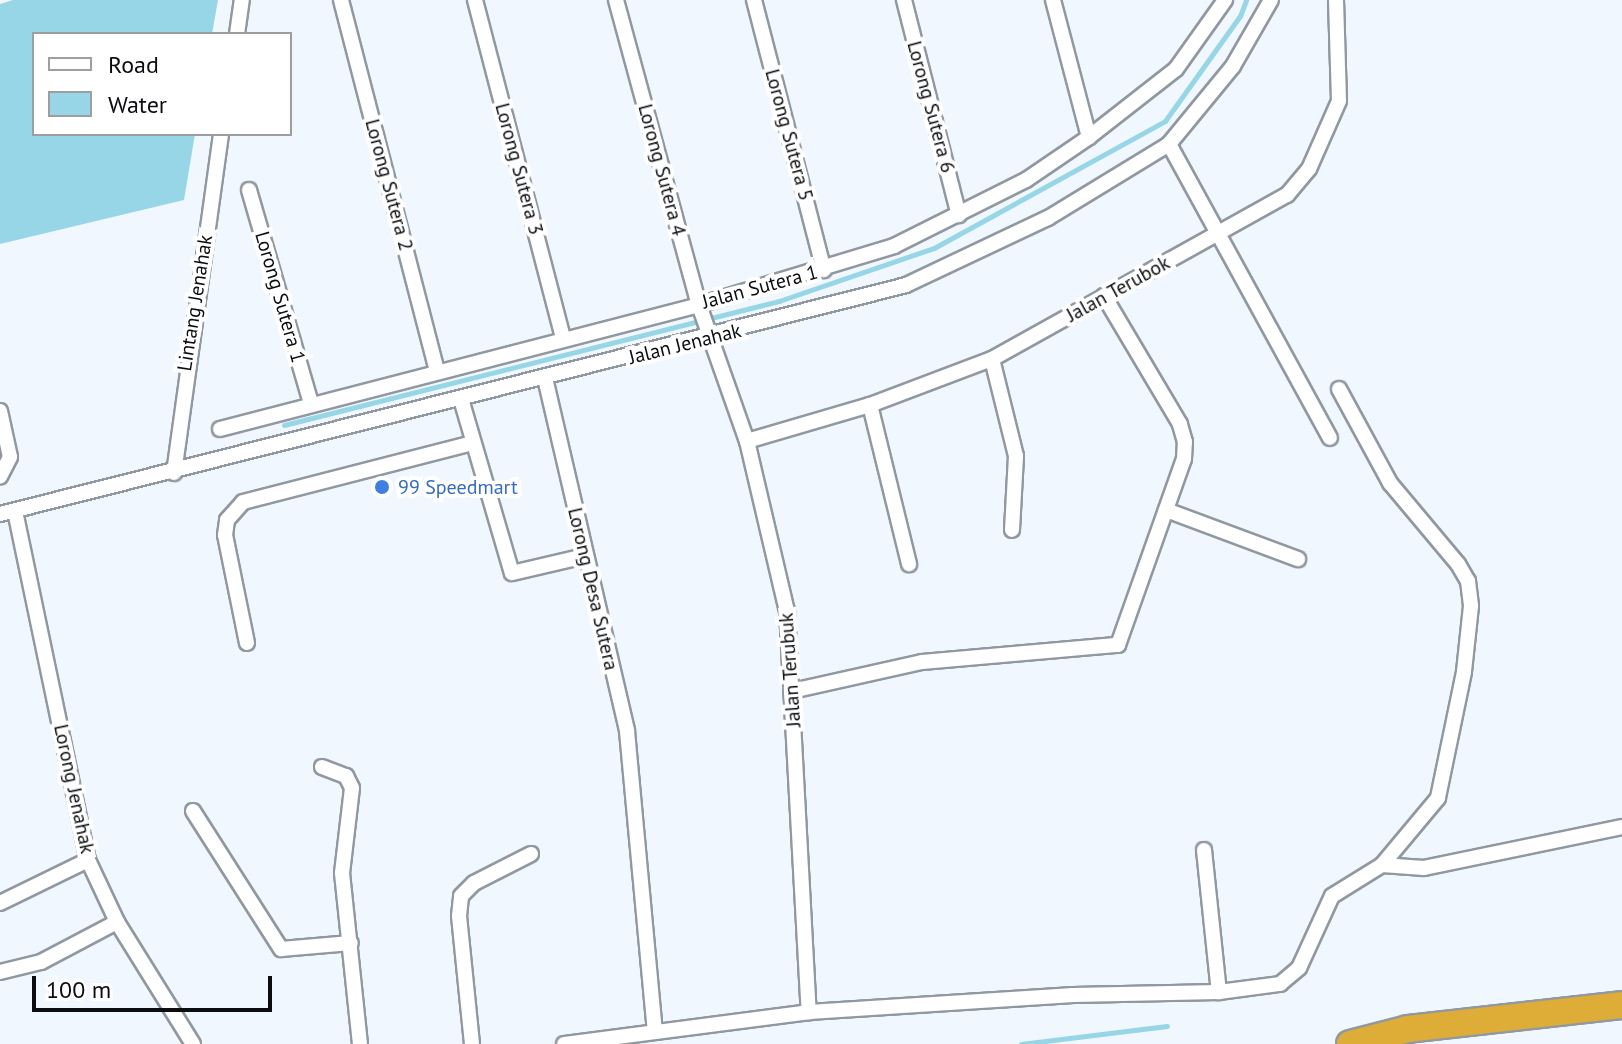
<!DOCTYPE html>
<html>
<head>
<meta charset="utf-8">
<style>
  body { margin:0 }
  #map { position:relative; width:1622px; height:1044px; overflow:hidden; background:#f1f7fe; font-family:"PT Sans",sans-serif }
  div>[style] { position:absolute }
  .water>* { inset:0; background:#96d6e6 }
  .stream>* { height:5px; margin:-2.5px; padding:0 2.5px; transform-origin:2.5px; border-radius:2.5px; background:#96d6e6 }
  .roads { filter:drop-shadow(2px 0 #9198a0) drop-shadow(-2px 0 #9198a0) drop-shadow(0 2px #9198a0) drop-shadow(0 -2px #9198a0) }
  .minor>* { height:14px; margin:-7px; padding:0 7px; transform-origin:7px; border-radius:7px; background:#fff }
  .motorway>* { height:26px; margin:-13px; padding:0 13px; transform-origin:13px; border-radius:13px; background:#dead38 }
  .dots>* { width:22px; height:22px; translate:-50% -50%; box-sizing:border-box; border:4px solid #fff; border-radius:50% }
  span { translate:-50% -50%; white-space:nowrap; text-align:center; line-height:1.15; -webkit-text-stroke:8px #fff; paint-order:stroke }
  .street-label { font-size:20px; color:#0b0d10 }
  .shop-label { font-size:20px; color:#366cbe }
  .left { translate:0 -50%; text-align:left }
  .legend { position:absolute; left:32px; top:32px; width:260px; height:104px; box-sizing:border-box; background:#fff; border:2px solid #9d9e9f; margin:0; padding:10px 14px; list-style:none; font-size:24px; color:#0b0d10 }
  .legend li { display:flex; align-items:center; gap:16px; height:40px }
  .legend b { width:40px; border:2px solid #9d9e9f }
  .scale { position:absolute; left:32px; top:976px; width:240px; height:36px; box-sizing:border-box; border:4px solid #0b0d10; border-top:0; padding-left:10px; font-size:24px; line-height:28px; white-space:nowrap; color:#0b0d10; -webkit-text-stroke:6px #fff; paint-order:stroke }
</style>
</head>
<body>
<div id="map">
  <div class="water">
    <div style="clip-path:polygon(13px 0,218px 0,212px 34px,34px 34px,34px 134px,195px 134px,184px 200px,0 244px,0 4px)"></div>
  </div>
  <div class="stream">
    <div style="left:284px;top:425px;width:510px;rotate:-14.06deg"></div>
    <div style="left:779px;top:301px;width:164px;rotate:-18.9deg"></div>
    <div style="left:934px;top:248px;width:264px;rotate:-28.8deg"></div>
    <div style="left:1165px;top:121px;width:129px;rotate:-54.5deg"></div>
    <div style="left:1240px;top:16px;width:17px;rotate:-69deg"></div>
    <div style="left:1021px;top:1044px;width:147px;rotate:-7deg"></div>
  </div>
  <div class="roads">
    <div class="minor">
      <div style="left:341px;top:0;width:382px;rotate:75.5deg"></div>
      <div style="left:475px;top:0;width:349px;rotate:75.4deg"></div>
      <div style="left:616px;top:0;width:316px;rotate:74.8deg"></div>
      <div style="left:699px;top:305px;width:144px;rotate:70.6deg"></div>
      <div style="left:747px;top:441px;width:175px;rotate:76.8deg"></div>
      <div style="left:787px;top:611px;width:402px;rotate:86.9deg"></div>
      <div style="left:754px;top:0;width:279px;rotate:75.5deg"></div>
      <div style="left:904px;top:0;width:222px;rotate:75.7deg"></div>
      <div style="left:1053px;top:0;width:142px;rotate:75.3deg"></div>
      <div style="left:237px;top:34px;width:34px;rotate:-82deg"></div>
      <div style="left:1169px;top:144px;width:335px;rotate:61.3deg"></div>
      <div style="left:249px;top:190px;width:222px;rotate:73.8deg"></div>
      <div style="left:992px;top:359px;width:100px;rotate:76.1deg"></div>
      <div style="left:1016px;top:456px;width:74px;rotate:93.1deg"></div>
      <div style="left:545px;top:378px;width:362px;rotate:76.9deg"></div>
      <div style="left:627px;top:731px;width:302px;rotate:84.7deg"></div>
      <div style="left:1339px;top:389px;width:107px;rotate:61.5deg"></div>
      <div style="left:1390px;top:483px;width:106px;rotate:50deg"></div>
      <div style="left:1458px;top:564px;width:20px;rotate:60deg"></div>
      <div style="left:1468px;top:581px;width:25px;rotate:83deg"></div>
      <div style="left:1471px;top:606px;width:66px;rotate:96.1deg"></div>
      <div style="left:1464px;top:672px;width:129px;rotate:101.7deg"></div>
      <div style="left:1438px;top:798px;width:87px;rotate:129.9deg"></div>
      <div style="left:461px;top:399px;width:181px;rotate:73.7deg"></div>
      <div style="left:512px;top:573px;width:75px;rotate:-13.1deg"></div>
      <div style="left:870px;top:405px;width:164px;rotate:76.2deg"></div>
      <div style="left:0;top:411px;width:47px;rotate:77.7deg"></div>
      <div style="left:10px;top:457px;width:22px;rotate:117deg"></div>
      <div style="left:220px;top:429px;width:495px;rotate:-14.5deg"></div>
      <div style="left:699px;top:305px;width:204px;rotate:-16.8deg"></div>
      <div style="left:894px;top:246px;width:148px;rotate:-26.6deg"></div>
      <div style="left:1026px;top:180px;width:76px;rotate:-34.3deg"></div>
      <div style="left:1089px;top:137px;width:110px;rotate:-38deg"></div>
      <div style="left:1176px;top:69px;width:85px;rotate:-54.6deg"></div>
      <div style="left:747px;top:441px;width:128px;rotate:-16.3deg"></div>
      <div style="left:870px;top:405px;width:130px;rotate:-20.7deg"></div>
      <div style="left:992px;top:359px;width:338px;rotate:-29.1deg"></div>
      <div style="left:1287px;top:195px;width:34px;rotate:-50deg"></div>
      <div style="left:1309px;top:169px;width:74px;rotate:-66.2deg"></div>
      <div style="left:1339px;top:101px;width:101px;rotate:-91.7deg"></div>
      <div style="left:174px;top:473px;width:342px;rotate:-82.1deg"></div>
      <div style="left:1166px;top:510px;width:141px;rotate:20.4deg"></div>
      <div style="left:15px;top:511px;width:357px;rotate:78.2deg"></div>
      <div style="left:88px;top:860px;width:68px;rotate:64.9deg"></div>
      <div style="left:117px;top:922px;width:144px;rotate:58.1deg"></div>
      <div style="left:0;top:514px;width:934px;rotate:-14.18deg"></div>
      <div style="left:906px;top:285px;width:157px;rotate:-25.3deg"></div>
      <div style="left:1048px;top:218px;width:142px;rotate:-31.4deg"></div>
      <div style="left:1169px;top:144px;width:101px;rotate:-50.6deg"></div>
      <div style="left:1233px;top:66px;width:76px;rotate:-60.1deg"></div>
      <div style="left:247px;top:643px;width:110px;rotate:-101.5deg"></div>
      <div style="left:225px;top:535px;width:15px;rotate:-82deg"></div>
      <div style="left:227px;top:520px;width:24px;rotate:-48deg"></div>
      <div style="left:243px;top:502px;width:237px;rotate:-14.4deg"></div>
      <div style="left:792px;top:691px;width:133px;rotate:-12.6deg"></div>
      <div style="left:922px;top:662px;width:197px;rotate:-5deg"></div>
      <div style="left:1118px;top:645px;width:197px;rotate:-70.5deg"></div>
      <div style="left:1184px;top:459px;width:17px;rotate:-87deg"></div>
      <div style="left:1185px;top:442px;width:19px;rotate:-106deg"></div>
      <div style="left:1180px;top:424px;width:149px;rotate:-120.7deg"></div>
      <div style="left:322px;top:767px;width:26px;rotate:21deg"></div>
      <div style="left:346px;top:776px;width:13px;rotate:63deg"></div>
      <div style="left:352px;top:788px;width:86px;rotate:96.7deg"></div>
      <div style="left:342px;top:873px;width:172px;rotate:84deg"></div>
      <div style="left:193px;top:811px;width:164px;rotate:57.5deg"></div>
      <div style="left:281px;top:949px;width:70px;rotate:-4.9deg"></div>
      <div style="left:1204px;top:850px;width:143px;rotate:84deg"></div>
      <div style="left:0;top:903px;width:98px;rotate:-26deg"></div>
      <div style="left:0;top:972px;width:42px;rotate:-13.7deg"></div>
      <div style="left:41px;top:962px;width:86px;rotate:-27.8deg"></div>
      <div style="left:472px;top:1044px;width:129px;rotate:-95.8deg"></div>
      <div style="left:459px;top:916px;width:20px;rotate:-84deg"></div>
      <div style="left:461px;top:896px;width:18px;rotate:-45deg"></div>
      <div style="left:474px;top:883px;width:64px;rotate:-27deg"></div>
      <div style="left:564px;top:1044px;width:247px;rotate:-7.4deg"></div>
      <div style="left:809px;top:1012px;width:265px;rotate:-3.7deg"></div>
      <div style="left:1073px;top:995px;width:146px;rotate:-1.2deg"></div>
      <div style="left:1219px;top:992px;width:62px;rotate:-7.5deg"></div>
      <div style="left:1280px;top:984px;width:25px;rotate:-40deg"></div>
      <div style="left:1299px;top:968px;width:79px;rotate:-65.4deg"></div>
      <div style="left:1332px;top:896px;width:59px;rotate:-31.8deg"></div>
      <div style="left:1382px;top:865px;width:42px;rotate:4.1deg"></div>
      <div style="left:1424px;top:868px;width:202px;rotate:-11.7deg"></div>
    </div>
    <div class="motorway">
      <div style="left:1350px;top:1044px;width:60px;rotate:-14.5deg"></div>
      <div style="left:1408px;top:1029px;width:215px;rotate:-6.4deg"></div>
    </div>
  </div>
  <div class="dots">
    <div style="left:382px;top:487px;background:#3f7fe0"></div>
  </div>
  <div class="street-label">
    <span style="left:931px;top:107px;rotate:75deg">Lorong Sutera 6</span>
    <span style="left:789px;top:135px;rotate:75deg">Lorong Sutera 5</span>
    <span style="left:519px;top:169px;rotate:75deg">Lorong Sutera 3</span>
    <span style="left:662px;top:170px;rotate:75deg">Lorong Sutera 4</span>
    <span style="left:389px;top:185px;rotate:75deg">Lorong Sutera 2</span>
    <span style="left:760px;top:287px;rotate:-15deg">Jalan Sutera 1</span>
    <span style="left:1118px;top:289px;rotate:-29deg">Jalan Terubok</span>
    <span style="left:280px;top:297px;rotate:74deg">Lorong Sutera 1</span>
    <span style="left:195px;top:303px;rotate:-81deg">Lintang Jenahak</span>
    <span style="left:685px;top:344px;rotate:-14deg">Jalan Jenahak</span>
    <span style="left:593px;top:589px;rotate:77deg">Lorong Desa Sutera</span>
    <span style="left:790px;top:670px;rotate:-94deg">Jalan Terubuk</span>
    <span style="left:74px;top:789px;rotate:78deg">Lorong Jenahak</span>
  </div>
  <div class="shop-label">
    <span class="left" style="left:398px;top:487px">99 Speedmart</span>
  </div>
  <ul class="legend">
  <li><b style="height:10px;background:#fff"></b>Road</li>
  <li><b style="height:22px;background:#96d6e6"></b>Water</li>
  </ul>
  <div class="scale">100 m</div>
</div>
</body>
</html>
